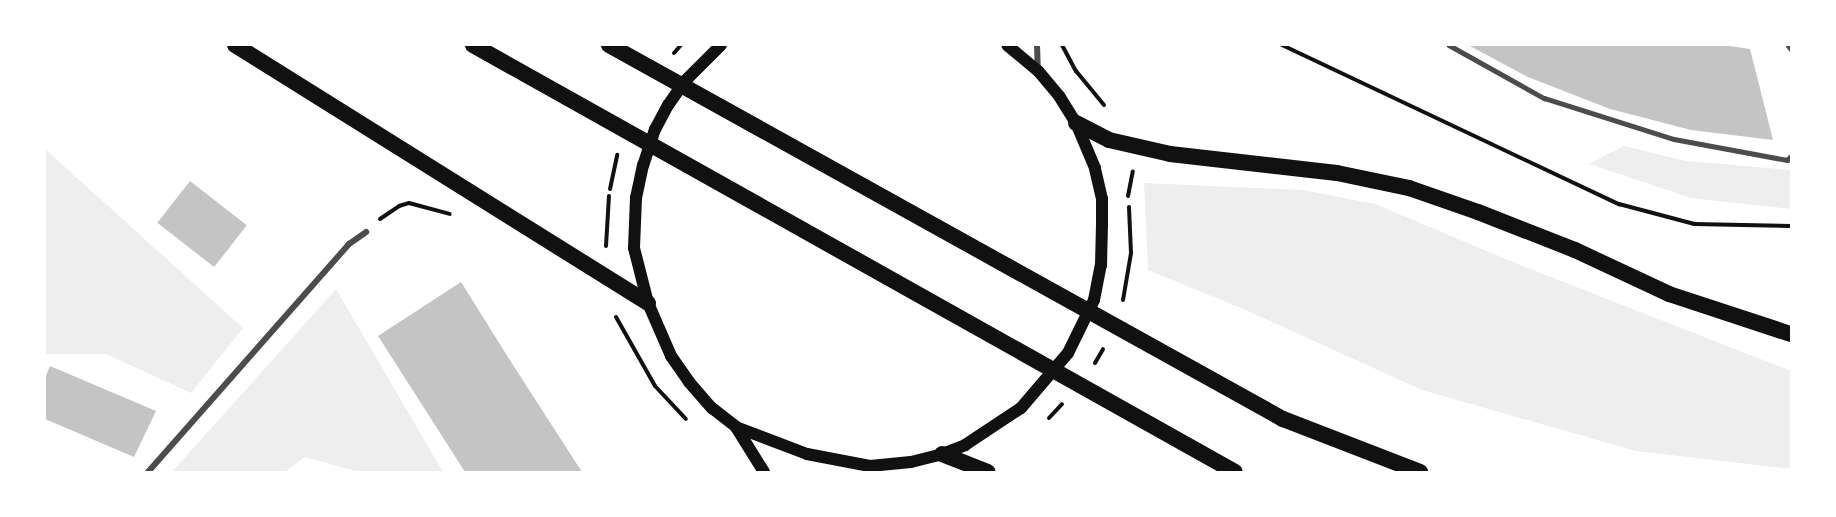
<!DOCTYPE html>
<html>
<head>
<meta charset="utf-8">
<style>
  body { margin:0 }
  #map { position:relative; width:1836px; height:517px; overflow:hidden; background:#fff; font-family:"Source Sans 3",sans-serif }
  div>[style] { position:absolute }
  .green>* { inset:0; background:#eee }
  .building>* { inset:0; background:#c4c4c4; transform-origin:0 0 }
  .path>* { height:4px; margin:-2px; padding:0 2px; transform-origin:2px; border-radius:2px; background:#111 }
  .service>* { height:4.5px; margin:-2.25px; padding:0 2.25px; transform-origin:2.25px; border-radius:2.25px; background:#4c4c4c }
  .minor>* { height:6px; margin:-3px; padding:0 3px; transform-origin:3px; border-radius:3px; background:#4c4c4c }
  .secondary>* { height:12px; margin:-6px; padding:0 6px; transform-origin:6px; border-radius:6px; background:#111 }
  .trunk>* { height:16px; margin:-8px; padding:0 8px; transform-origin:8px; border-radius:8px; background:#111 }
  span { translate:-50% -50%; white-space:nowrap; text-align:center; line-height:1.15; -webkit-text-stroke:5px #fff; paint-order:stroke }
  .frame { position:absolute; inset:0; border:46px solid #fff; pointer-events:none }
</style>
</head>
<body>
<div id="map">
  <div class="green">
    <div style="clip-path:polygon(1624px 146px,1686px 161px,1791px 170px,1791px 209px,1691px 198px,1589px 164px)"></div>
    <div style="clip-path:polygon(45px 149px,243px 328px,191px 393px,106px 354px,45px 354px)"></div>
    <div style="clip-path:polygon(1144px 183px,1303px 190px,1375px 204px,1520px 265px,1791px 371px,1791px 469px,1636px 451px,1422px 390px,1248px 311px,1148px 270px)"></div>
    <div style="clip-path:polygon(336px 289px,443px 472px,359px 472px,305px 457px,285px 472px,172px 472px)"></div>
  </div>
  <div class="building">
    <div style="clip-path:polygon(1468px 45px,1722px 45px,1750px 49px,1773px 140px,1691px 130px,1610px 109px,1528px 77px)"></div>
    <div style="left:190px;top:181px;width:72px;height:53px;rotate:38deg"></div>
    <div style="clip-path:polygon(461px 282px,513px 365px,582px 472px,465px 472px,378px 336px)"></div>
    <div style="clip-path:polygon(50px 366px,156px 411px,134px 457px,45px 419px,45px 378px)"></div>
  </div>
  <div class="path">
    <div style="left:1062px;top:45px;width:30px;rotate:62deg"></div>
    <div style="left:1076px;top:71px;width:44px;rotate:50.5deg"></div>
    <div style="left:1282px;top:45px;width:373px;rotate:25.3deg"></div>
    <div style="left:1619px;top:204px;width:78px;rotate:14.9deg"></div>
    <div style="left:1694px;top:224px;width:97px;rotate:1.2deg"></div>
    <div style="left:674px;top:53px;width:11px;rotate:-49deg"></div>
    <div style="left:610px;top:189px;width:35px;rotate:-78deg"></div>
    <div style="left:1128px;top:196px;width:25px;rotate:-79deg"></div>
    <div style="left:380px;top:219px;width:23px;rotate:-34deg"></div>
    <div style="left:399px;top:206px;width:10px;rotate:-17deg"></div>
    <div style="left:409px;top:203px;width:42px;rotate:15deg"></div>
    <div style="left:606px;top:246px;width:50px;rotate:-86.6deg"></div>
    <div style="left:1123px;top:300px;width:48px;rotate:-80.3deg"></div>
    <div style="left:1131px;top:253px;width:46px;rotate:-92.5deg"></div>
    <div style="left:616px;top:317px;width:79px;rotate:60.5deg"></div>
    <div style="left:655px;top:386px;width:45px;rotate:46.8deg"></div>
    <div style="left:1095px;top:363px;width:16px;rotate:-60deg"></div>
    <div style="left:1049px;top:418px;width:19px;rotate:-47deg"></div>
  </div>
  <div class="service">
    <div style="left:1449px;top:45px;width:109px;rotate:29.2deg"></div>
    <div style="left:1544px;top:98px;width:136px;rotate:17.5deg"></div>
    <div style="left:1674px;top:139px;width:115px;rotate:10.5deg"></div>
    <div style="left:1787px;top:160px;width:6px;rotate:-45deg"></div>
    <div style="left:1788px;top:45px;width:5px;rotate:53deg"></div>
  </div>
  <div class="minor">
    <div style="left:1037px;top:45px;width:25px;rotate:88deg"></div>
    <div style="left:148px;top:472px;width:304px;rotate:-48.6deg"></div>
    <div style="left:349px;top:244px;width:21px;rotate:-35deg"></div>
  </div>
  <div class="secondary">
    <div style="left:721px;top:45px;width:51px;rotate:135deg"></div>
    <div style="left:685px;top:81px;width:29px;rotate:125deg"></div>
    <div style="left:668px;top:105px;width:27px;rotate:118deg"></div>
    <div style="left:655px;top:129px;width:38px;rotate:108deg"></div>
    <div style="left:643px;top:165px;width:34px;rotate:102deg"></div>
    <div style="left:636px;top:198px;width:50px;rotate:92.3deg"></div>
    <div style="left:634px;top:248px;width:57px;rotate:75.7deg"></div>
    <div style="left:648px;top:303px;width:58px;rotate:66.5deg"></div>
    <div style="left:671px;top:356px;width:32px;rotate:55deg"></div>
    <div style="left:689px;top:382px;width:35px;rotate:49deg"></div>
    <div style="left:712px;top:408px;width:31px;rotate:38deg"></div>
    <div style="left:736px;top:427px;width:76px;rotate:20.8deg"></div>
    <div style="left:807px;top:454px;width:64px;rotate:10.8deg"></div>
    <div style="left:870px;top:466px;width:41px;rotate:-5.6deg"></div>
    <div style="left:911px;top:462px;width:32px;rotate:-14deg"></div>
    <div style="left:942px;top:454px;width:25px;rotate:-21deg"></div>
    <div style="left:965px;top:445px;width:67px;rotate:-33.5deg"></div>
    <div style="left:1021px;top:408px;width:72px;rotate:-49.5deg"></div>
    <div style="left:1068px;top:353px;width:59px;rotate:-63.9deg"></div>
    <div style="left:1094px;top:300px;width:36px;rotate:-79deg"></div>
    <div style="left:1101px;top:265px;width:40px;rotate:-88.6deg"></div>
    <div style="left:1102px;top:225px;width:26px;rotate:-90deg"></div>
    <div style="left:1102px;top:199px;width:32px;rotate:-103deg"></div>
    <div style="left:1095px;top:168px;width:49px;rotate:-112.9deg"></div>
    <div style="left:1076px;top:123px;width:31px;rotate:-122deg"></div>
    <div style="left:1060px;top:97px;width:34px;rotate:-130deg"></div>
    <div style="left:1038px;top:71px;width:40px;rotate:-140deg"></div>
    <div style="left:736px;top:427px;width:53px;rotate:58.1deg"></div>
  </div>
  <div class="trunk">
    <div style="left:235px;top:45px;width:487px;rotate:32deg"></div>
    <div style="left:473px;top:45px;width:873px;rotate:29.26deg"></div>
    <div style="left:609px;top:45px;width:771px;rotate:29.03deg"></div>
    <div style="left:1283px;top:419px;width:147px;rotate:21.1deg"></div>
    <div style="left:1076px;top:123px;width:37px;rotate:27deg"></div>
    <div style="left:1109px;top:140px;width:63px;rotate:12.9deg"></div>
    <div style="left:1170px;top:154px;width:168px;rotate:6.5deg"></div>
    <div style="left:1337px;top:173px;width:74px;rotate:11.8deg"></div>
    <div style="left:1409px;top:188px;width:73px;rotate:19.2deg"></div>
    <div style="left:1478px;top:212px;width:104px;rotate:21.4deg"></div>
    <div style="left:1575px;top:250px;width:104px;rotate:25.1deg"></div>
    <div style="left:1669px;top:294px;width:128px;rotate:18.2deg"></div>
    <div style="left:942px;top:454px;width:49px;rotate:21.4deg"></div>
  </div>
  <div class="frame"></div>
</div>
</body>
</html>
